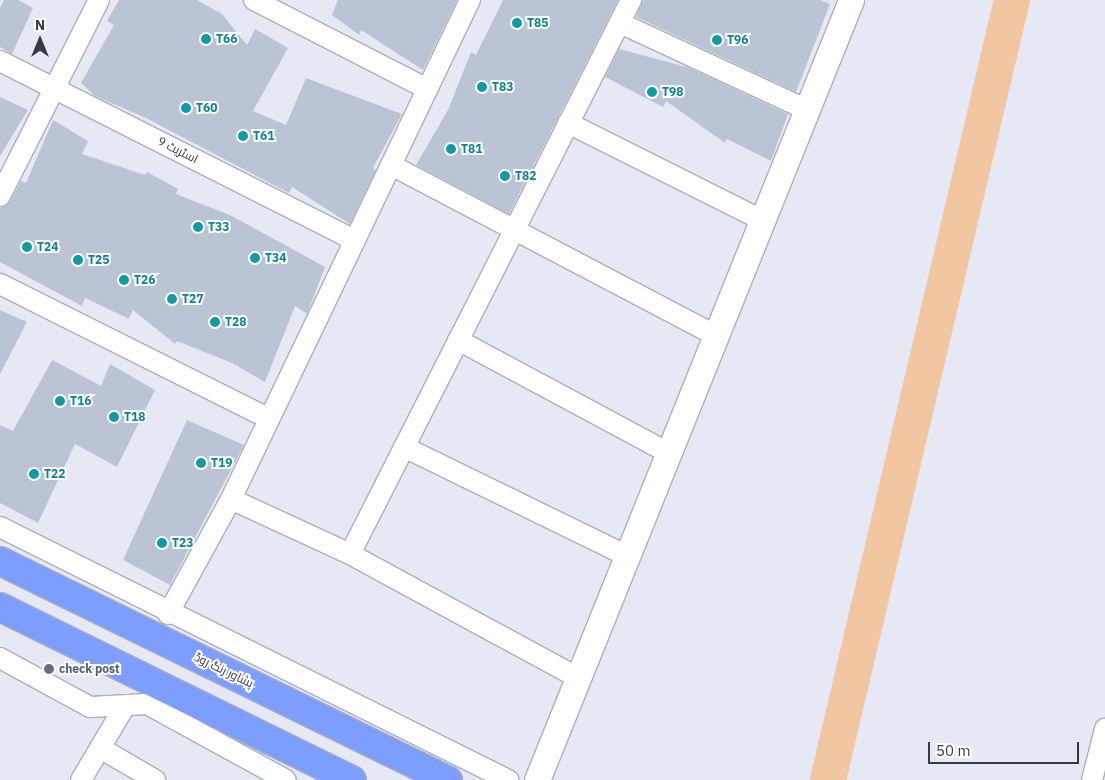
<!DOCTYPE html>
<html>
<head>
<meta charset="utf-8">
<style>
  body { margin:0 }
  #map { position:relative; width:1105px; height:780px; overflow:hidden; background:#e6e9f3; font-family:"IBM Plex Sans",Cairo,sans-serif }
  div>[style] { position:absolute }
  .river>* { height:36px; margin:-18px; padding:0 18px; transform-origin:18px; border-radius:18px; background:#f1c7a1 }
  .building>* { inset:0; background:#bbc4d5 }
  .roads { filter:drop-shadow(1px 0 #a9afbf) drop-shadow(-1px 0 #a9afbf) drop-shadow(0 1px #a9afbf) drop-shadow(0 -1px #a9afbf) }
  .minor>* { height:20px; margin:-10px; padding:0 10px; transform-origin:10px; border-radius:10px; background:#fff }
  .tertiary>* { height:25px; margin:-12.5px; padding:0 12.5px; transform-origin:12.5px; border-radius:12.5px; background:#fff }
  .trunk>* { height:28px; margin:-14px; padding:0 14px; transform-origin:14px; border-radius:14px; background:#7d9eff }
  .dots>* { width:14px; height:14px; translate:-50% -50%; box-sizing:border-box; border:2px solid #fff; border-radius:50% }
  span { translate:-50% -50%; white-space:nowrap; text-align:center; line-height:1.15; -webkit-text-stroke:4px #fff; paint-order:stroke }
  .culture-label { font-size:12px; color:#0d838f; font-weight:700 }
  .left { translate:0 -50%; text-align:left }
  .street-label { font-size:12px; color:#353b46 }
  .service-label { font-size:12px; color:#4e5e75; font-weight:700 }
  .north { position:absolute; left:15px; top:15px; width:50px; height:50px; -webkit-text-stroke:4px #fff; paint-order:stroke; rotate:0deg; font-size:14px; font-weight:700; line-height:20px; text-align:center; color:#353b46 }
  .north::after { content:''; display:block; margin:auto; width:18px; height:22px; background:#353b46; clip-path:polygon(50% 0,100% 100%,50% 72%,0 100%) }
  .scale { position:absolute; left:928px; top:742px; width:151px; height:22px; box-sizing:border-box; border:2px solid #353b46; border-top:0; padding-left:6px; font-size:15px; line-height:18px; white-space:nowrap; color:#353b46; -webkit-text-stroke:4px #fff; paint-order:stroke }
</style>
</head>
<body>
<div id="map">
  <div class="river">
    <div style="left:828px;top:780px;width:801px;rotate:-76.73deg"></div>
  </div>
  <div class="building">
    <div style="clip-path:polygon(4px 0,18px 0,33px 8px,12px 54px,0 47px,0 8px)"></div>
    <div style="clip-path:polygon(119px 0,197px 0,222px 14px,247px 45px,255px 29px,288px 48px,253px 111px,286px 125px,306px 78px,402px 114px,373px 168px,376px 170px,350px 224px,292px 187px,289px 193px,146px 118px,95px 96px,81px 83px,114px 25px,107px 21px)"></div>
    <div style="clip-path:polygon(338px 0,457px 0,423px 70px,361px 30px,359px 35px,332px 15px)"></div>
    <div style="clip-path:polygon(503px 0,618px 0,509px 214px,416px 165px,448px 110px,471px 52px,476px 55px)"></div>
    <div style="clip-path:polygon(643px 0,820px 0,830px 4px,796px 92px,636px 17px)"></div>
    <div style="clip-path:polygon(619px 49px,687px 67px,788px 114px,771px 161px,727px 139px,725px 143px,666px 101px,663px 107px,605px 77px)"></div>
    <div style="clip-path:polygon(0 97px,28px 110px,0 156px)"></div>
    <div style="clip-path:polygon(53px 120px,88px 141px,82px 154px,145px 175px,147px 172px,178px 189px,176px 194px,232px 216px,325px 267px,307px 314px,295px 306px,265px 382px,232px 363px,177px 341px,175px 344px,133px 310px,129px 319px,85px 298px,82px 306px,0 262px,0 208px,10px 202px,21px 181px,26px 183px)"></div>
    <div style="clip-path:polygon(0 310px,27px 322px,0 374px)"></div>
    <div style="clip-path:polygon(52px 360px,101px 386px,110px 364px,155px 390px,117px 467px,75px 444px,38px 523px,0 503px,0 425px,13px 431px)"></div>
    <div style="clip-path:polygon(187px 420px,244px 445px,170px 585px,123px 560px)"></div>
  </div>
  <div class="roads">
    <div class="minor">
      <div style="left:254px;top:0;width:195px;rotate:27.2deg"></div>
      <div style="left:620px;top:23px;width:206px;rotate:24.9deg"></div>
      <div style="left:0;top:61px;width:398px;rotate:26.8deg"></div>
      <div style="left:568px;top:123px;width:217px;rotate:26.6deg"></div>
      <div style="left:391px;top:165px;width:366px;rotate:27.7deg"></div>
      <div style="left:0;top:196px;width:220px;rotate:-63.2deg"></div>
      <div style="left:0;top:284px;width:300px;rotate:26.6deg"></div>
      <div style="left:458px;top:340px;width:239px;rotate:28.2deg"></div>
      <div style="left:404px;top:447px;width:248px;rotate:26deg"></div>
      <div style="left:231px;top:499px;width:131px;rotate:24.8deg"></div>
      <div style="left:350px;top:554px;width:260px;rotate:28.5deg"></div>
      <div style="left:0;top:527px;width:568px;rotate:26.47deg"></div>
      <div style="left:350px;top:554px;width:621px;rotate:-63.1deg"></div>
      <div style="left:168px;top:614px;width:131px;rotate:-61.3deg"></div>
      <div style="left:231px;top:499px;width:553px;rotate:-64.41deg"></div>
      <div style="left:0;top:658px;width:102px;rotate:28.6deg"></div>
      <div style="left:90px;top:707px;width:57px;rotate:-3deg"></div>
      <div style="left:147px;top:704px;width:158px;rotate:28.7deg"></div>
      <div style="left:100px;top:748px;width:64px;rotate:30.2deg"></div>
      <div style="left:81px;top:780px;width:86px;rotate:-59.3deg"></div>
      <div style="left:1092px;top:780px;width:53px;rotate:-75.7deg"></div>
    </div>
    <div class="tertiary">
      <div style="left:537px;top:780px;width:841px;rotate:-68.07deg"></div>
    </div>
    <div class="trunk">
      <div style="left:0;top:561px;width:499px;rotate:26.1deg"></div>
      <div style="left:0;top:607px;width:392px;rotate:26.2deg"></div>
    </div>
  </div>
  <div class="dots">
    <div style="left:517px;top:23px;background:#0f9aa8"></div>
    <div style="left:206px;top:39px;background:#0f9aa8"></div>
    <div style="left:717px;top:40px;background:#0f9aa8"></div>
    <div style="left:482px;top:87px;background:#0f9aa8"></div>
    <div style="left:652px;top:92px;background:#0f9aa8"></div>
    <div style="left:186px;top:108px;background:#0f9aa8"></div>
    <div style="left:243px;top:136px;background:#0f9aa8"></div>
    <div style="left:451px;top:149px;background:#0f9aa8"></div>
    <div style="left:505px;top:176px;background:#0f9aa8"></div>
    <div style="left:198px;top:227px;background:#0f9aa8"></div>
    <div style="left:27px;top:247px;background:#0f9aa8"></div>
    <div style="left:255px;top:258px;background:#0f9aa8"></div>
    <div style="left:78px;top:260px;background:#0f9aa8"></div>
    <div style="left:124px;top:280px;background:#0f9aa8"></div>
    <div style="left:172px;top:299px;background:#0f9aa8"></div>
    <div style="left:215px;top:322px;background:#0f9aa8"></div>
    <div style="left:60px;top:401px;background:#0f9aa8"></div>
    <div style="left:114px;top:417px;background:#0f9aa8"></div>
    <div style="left:201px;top:463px;background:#0f9aa8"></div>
    <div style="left:34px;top:474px;background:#0f9aa8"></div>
    <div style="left:162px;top:543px;background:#0f9aa8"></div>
    <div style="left:49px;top:669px;background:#5c6f8a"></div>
  </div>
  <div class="culture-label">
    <span class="left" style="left:527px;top:23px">T85</span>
    <span class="left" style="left:216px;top:39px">T66</span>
    <span class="left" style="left:727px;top:40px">T96</span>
    <span class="left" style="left:492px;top:87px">T83</span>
    <span class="left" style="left:662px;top:92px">T98</span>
    <span class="left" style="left:196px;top:108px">T60</span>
    <span class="left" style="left:253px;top:136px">T61</span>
    <span class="left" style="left:461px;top:149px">T81</span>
    <span class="left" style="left:515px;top:176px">T82</span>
    <span class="left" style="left:208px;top:227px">T33</span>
    <span class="left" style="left:37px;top:247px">T24</span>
    <span class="left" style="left:265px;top:258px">T34</span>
    <span class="left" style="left:88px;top:260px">T25</span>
    <span class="left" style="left:134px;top:280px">T26</span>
    <span class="left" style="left:182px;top:299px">T27</span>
    <span class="left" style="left:225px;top:322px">T28</span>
    <span class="left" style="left:70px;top:401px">T16</span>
    <span class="left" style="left:124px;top:417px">T18</span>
    <span class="left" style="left:211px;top:463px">T19</span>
    <span class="left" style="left:44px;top:474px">T22</span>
    <span class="left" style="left:172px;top:543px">T23</span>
  </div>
  <div class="street-label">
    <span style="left:178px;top:150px;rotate:27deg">اسٹریٹ 9</span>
    <span style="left:224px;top:670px;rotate:26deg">پشاور رنگ روڈ</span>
  </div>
  <div class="service-label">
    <span class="left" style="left:59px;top:669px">check post</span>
  </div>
  <div class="north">N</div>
  <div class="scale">50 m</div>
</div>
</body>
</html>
